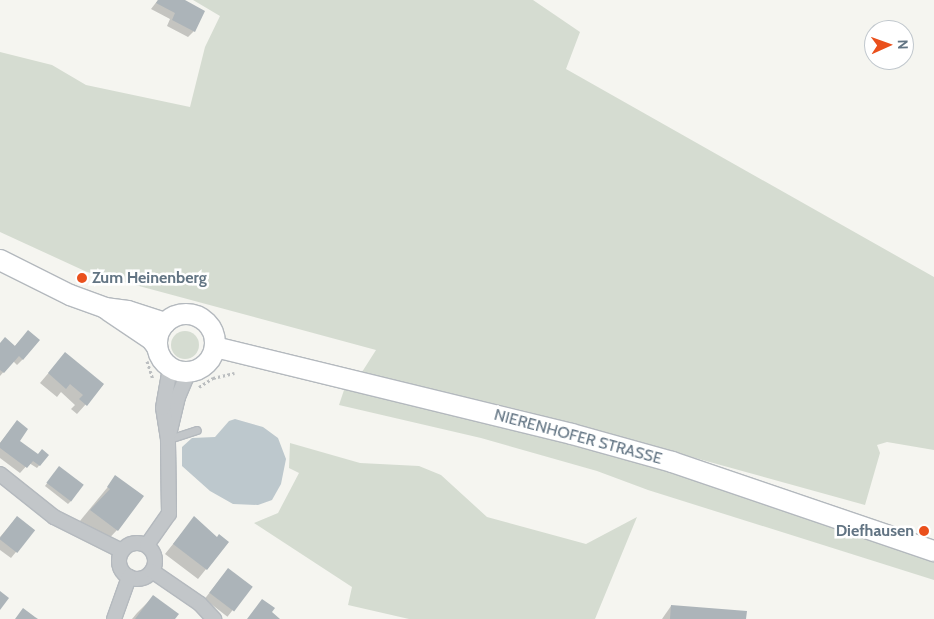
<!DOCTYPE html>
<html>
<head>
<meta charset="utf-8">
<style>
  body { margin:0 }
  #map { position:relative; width:934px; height:619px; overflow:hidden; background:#f5f5f0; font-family:Cabin,sans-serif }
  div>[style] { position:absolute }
  .green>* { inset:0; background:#d5dcd1 }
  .round { border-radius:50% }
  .water>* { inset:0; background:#bdc8cd }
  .shadow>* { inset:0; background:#0003; transform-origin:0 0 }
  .building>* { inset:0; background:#acb4b9; transform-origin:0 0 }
  .path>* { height:3px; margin-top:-1.5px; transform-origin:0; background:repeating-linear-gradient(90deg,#bbbec0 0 2.5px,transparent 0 5px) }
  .roads { filter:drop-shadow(1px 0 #b4b9be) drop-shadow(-1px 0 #b4b9be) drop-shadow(0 1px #b4b9be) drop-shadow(0 -1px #b4b9be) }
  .service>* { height:7px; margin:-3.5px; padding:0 3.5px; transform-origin:3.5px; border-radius:3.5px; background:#c2c6c9 }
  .minor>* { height:14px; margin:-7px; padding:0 7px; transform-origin:7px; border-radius:7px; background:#c2c6c9 }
  .minor>.ring { margin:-7px; padding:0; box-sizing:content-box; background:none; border:14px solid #c2c6c9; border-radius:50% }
  .secondary>* { height:20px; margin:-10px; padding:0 10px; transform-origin:10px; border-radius:10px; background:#fff }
  .secondary>.ring { margin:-10px; padding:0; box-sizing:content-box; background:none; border:20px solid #fff; border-radius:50% }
  .dots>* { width:14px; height:14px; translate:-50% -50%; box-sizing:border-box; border:2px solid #fff; border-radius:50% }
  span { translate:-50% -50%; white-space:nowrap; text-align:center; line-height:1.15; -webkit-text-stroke:5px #fff; paint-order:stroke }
  .poi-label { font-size:16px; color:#627483; font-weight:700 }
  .left { translate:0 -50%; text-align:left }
  .right { translate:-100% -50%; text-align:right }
  .street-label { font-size:16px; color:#627483 }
  .north { position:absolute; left:864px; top:20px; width:50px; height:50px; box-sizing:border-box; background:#fff; border:1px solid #c0c7cd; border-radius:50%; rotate:88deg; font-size:14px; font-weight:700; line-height:20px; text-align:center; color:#627483 }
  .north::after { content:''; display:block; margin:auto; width:18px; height:22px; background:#ea501c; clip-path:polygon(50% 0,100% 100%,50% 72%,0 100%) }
</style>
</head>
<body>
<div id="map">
  <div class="green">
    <div style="clip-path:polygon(193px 0,533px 0,580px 32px,566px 69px,934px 277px,934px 450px,887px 442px,877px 445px,880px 453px,865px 505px,525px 411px,362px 372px,376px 350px,87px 272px,0 232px,0 52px,52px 65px,86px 85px,190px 107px,205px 47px,220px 16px)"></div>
    <div class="round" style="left:171px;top:331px;width:28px;height:28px"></div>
    <div style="clip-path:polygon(345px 387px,610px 453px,726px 489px,934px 562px,934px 580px,648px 490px,597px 471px,481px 438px,339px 405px)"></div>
    <div style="clip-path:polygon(290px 443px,360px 463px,419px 466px,441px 475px,487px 517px,586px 544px,637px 517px,595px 619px,409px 619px,348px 605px,352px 587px,254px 523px,278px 513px,299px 473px,289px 468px)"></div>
  </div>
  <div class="water">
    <div style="clip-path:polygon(235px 419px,263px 427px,278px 438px,286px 459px,281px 484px,272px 500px,258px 505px,233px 504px,210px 491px,182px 466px,182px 447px,192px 438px,215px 437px,229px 421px)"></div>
  </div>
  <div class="shadow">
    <div style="clip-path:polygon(158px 0,182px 0,194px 31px,188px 37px,167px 26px,170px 19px,151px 9px)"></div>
    <div style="clip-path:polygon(22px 338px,23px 359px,17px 365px,13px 361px,0 376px,0 344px,14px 347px)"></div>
    <div style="clip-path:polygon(57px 363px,103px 385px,77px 414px,71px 409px,75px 405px,61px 392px,57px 397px,40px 383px)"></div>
    <div style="clip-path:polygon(17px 422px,18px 441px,38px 456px,48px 455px,37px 468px,29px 463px,20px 473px,0 458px,0 443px)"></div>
    <div style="clip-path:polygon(57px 470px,71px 501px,68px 504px,45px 486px)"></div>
    <div style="clip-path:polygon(116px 477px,117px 530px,101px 547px,75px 527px)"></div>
    <div style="clip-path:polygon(17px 517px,34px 530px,11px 558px,0 550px,0 537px)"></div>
    <div style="clip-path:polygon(194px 518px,217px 538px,227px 543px,198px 579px,165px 554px)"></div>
    <div style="left:228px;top:569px;width:29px;height:38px;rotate:38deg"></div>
    <div style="clip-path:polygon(154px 596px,173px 619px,132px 619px,137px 613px)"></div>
    <div style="clip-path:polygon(671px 606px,745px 619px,662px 619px)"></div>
  </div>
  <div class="building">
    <div style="clip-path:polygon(158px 0,185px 0,205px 11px,195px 32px,172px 20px,175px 13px,156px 3px)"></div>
    <div style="clip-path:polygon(28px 330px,40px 340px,23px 360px,19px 356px,4px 373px,0 370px,0 343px,5px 337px,15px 346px)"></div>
    <div style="clip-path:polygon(65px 352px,104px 384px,87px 406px,79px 399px,83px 395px,70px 384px,66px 389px,48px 373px)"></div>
    <div style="clip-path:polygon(17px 420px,28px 429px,20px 441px,38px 454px,42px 449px,49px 455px,40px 466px,33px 461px,27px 468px,0 448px,0 443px)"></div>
    <div style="left:59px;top:466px;width:31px;height:21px;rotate:37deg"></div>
    <div style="clip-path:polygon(115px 475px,144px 496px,118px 531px,90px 510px,110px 489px,107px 487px)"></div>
    <div style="left:17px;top:516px;width:23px;height:29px;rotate:38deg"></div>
    <div style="clip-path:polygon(194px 516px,217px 537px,219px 534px,229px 542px,207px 570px,173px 544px)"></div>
    <div style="left:228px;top:568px;width:31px;height:31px;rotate:37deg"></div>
    <div style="clip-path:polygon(0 591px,9px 598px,0 610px)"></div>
    <div style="clip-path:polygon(153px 595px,179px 614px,175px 619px,135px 619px)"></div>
    <div style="clip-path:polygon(262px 599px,275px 608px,272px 612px,280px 619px,247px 619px)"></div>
    <div style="clip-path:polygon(671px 605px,747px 611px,746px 619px,670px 619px)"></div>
    <div style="clip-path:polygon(23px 608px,35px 617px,38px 619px,15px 619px)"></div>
  </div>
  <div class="path">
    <div style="left:147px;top:361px;width:19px;rotate:72deg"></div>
    <div style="left:199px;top:387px;width:17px;rotate:-33deg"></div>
    <div style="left:213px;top:378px;width:22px;rotate:-13deg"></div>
  </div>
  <div class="roads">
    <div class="service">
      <div style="left:169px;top:439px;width:29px;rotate:-18deg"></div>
    </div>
    <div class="minor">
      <div style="left:168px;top:439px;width:43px;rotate:-76.6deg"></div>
      <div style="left:178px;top:397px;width:26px;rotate:-67deg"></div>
      <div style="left:0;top:474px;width:69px;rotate:38.5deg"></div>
      <div style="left:54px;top:517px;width:76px;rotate:26.6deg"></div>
      <div class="ring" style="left:119px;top:543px;width:22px;height:22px"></div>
      <div style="left:147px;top:545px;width:38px;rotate:-55deg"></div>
      <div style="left:169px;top:514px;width:75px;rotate:-90.8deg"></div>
      <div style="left:168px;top:439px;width:31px;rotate:-99deg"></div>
      <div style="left:163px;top:408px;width:41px;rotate:-80.1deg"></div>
      <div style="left:152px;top:571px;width:58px;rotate:34.5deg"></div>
      <div style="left:200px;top:604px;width:21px;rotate:47deg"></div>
      <div style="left:114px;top:619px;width:45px;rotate:-70.3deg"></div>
    </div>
    <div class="secondary">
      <div style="left:0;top:260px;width:78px;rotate:26.6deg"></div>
      <div style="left:70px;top:295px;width:37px;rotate:20deg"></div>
      <div style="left:105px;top:308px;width:23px;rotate:7deg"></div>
      <div style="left:128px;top:311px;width:39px;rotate:18deg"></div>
      <div style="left:109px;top:311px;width:52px;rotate:34deg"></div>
      <div style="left:152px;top:340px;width:9px;rotate:54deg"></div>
      <div class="ring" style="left:157px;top:314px;width:38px;height:38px"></div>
      <div style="left:215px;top:347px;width:367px;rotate:13.7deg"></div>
      <div style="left:572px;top:434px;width:104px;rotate:15.6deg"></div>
      <div style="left:672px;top:462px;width:277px;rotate:18.8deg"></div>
    </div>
  </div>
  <div class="dots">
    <div style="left:82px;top:278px;background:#ea501c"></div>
    <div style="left:924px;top:531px;background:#ea501c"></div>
  </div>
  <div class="poi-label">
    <span class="left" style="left:92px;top:278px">Zum Heinenberg</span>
    <span class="right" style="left:914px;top:531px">Diefhausen</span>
  </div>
  <div class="street-label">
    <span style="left:578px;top:437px;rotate:15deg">NIERENHOFER STRASSE</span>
  </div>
  <div class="north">N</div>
</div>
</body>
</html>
